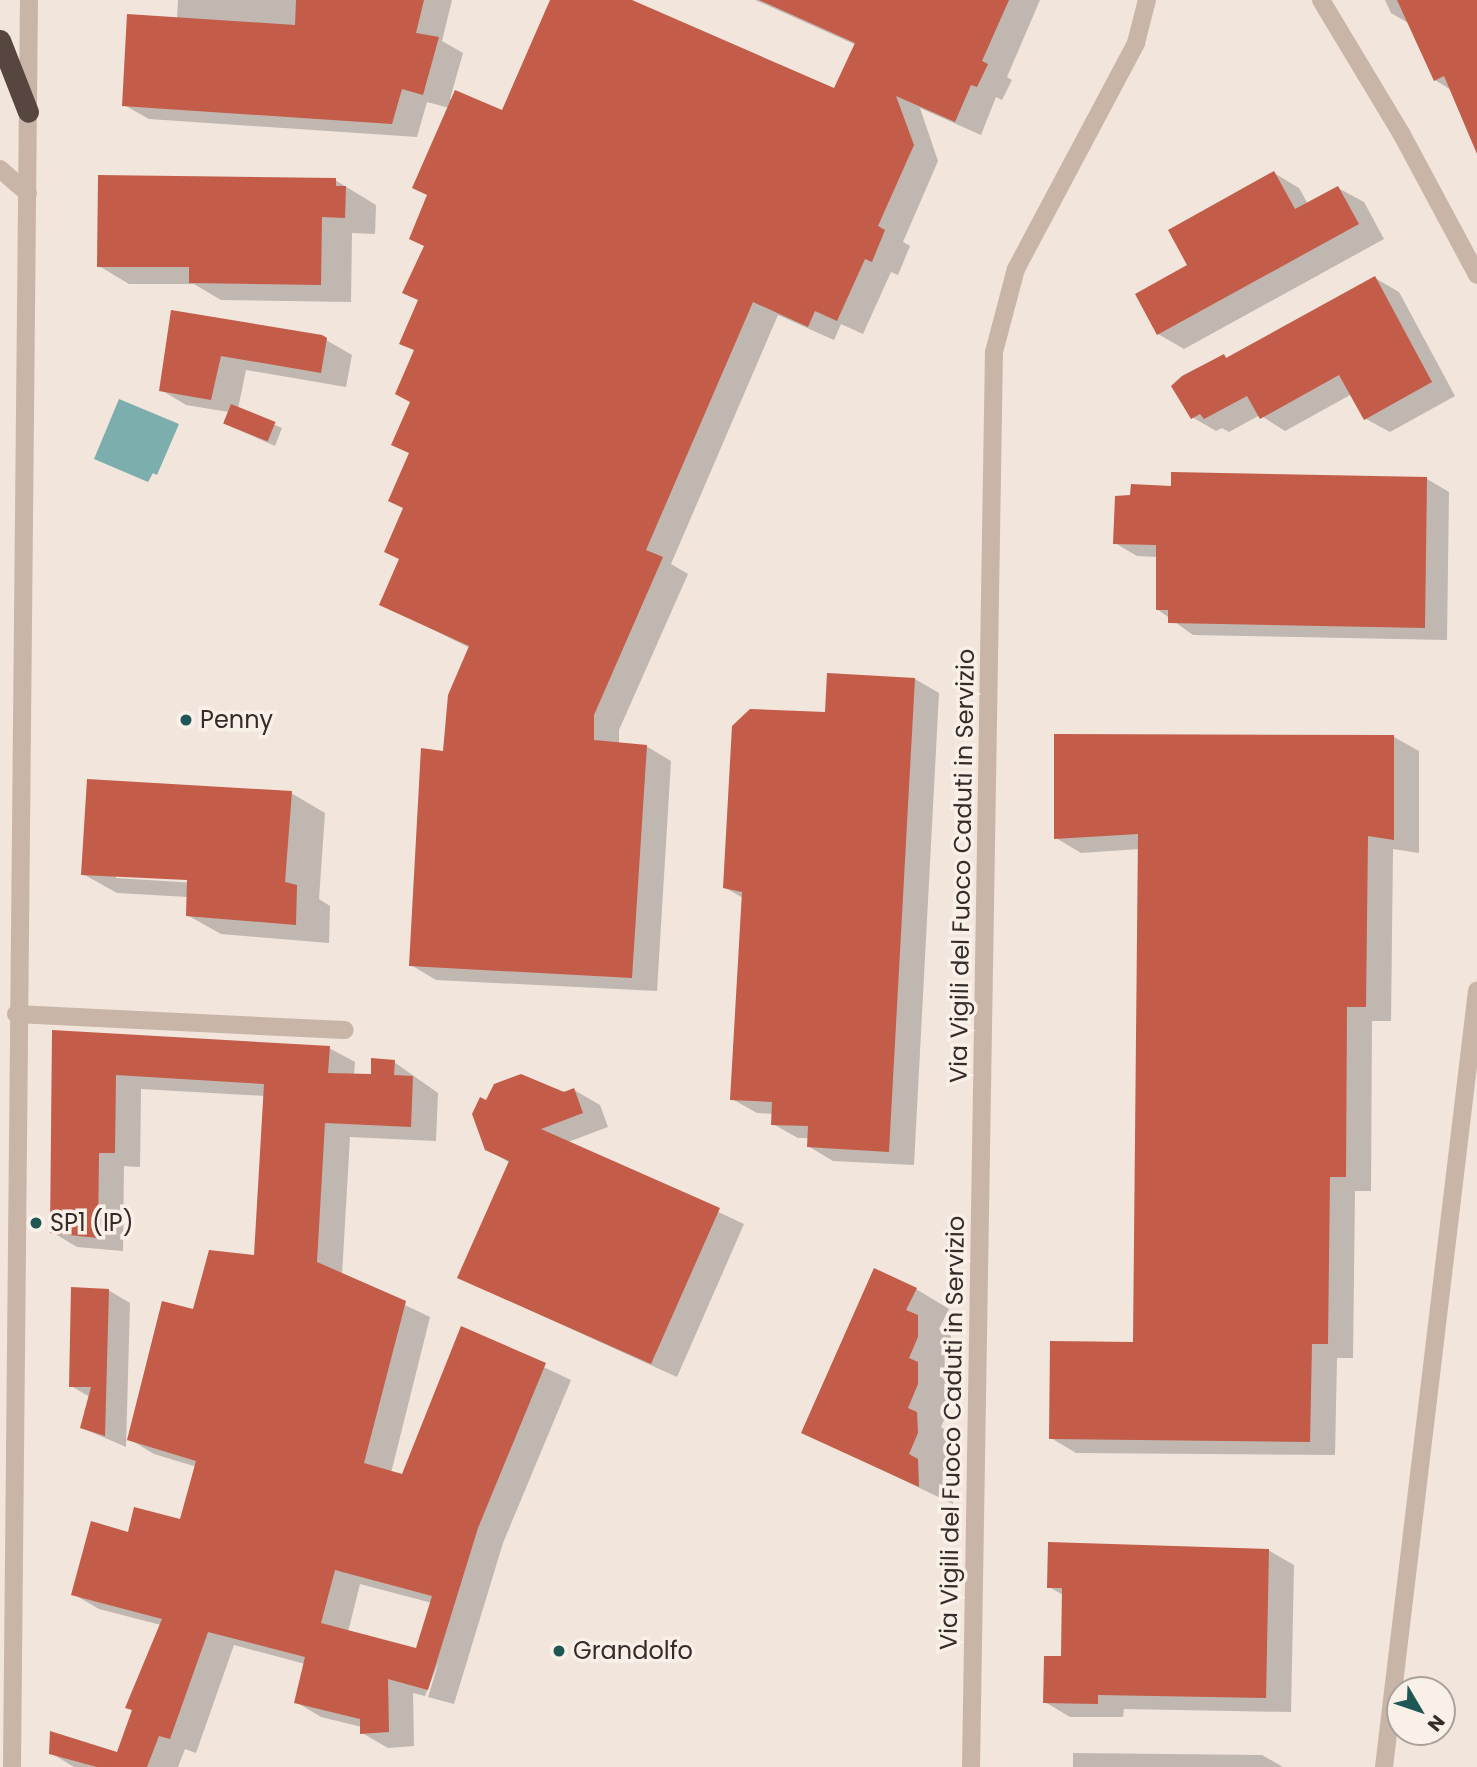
<!DOCTYPE html>
<html>
<head>
<meta charset="utf-8">
<style>
  body { margin:0 }
  #map { position:relative; width:1477px; height:1767px; overflow:hidden; background:#f1e5dc; font-family:Poppins,sans-serif }
  div>[style] { position:absolute }
  .water>* { inset:0; background:#7baeac }
  .shadow>* { inset:0; background:#0003 }
  .building>* { inset:0; background:#c35c48; transform-origin:0 0 }
  .minor>* { height:18px; margin:-9px; padding:0 9px; transform-origin:9px; border-radius:9px; background:#c9b4a8 }
  .tertiary>* { height:18px; margin:-9px; padding:0 9px; transform-origin:9px; border-radius:9px; background:#c9b4a8 }
  .motorway>* { height:21px; margin:-10.5px; padding:0 10.5px; transform-origin:10.5px; border-radius:10.5px; background:#57453f }
  .dots>* { width:19px; height:19px; translate:-50% -50%; box-sizing:border-box; border:4px solid #f9f0e8; border-radius:50% }
  span { translate:-50% -50%; white-space:nowrap; text-align:center; line-height:1.15; -webkit-text-stroke:7px #f9f0e8; paint-order:stroke }
  .poi-label { font-size:24px; color:#362b28 }
  .left { translate:0 -50%; text-align:left }
  .street-label { font-size:24px; color:#362b28 }
  .north { position:absolute; left:1386px; top:1676px; width:70px; height:70px; box-sizing:border-box; background:#f9f0e8; border:2px solid #aba19b; border-radius:50%; rotate:129deg; font-size:19px; font-weight:700; line-height:28px; text-align:center; color:#362b28 }
  .north::after { content:''; display:block; margin:auto; width:24px; height:32px; background:#1f5756; clip-path:polygon(50% 0,100% 100%,50% 72%,0 100%) }
</style>
</head>
<body>
<div id="map">
  <div class="water">
    <div style="clip-path:polygon(119px 399px,179px 424px,157px 475px,153px 473px,148px 482px,94px 459px)"></div>
  </div>
  <div class="shadow">
    <div style="clip-path:polygon(178px 0,452px 0,442px 41px,463px 53px,450px 99px,503px 113px,552px 0,628px 0,835px 90px,856px 45px,755px 0,1040px 0,1007px 77px,1012px 80px,1002px 100px,996px 97px,981px 135px,920px 108px,938px 161px,903px 242px,910px 246px,898px 275px,891px 272px,863px 334px,841px 324px,834px 340px,778px 315px,671px 564px,688px 574px,619px 730px,619px 744px,646px 746px,671px 761px,657px 991px,436px 980px,411px 965px,444px 752px,470px 648px,381px 604px,401px 559px,411px 454px,393px 444px,412px 403px,416px 351px,401px 343px,420px 301px,429px 195px,449px 108px,427px 102px,417px 137px,149px 119px,124px 105px,177px 19px)"></div>
    <div style="clip-path:polygon(1385px 0,1477px 0,1477px 142px,1451px 90px,1435px 80px,1410px 24px,1391px 13px)"></div>
    <div style="clip-path:polygon(1274px 173px,1299px 188px,1308px 204px,1338px 188px,1364px 202px,1384px 239px,1184px 349px,1158px 334px)"></div>
    <div style="clip-path:polygon(335px 180px,376px 205px,375px 234px,352px 233px,351px 302px,221px 300px,194px 284px,129px 284px,99px 266px)"></div>
    <div style="clip-path:polygon(1375px 278px,1399px 292px,1455px 396px,1390px 432px,1366px 419px,1352px 394px,1285px 431px,1260px 415px,1229px 432px,1222px 428px,1216px 431px,1192px 417px)"></div>
    <div style="clip-path:polygon(173px 312px,326px 340px,352px 355px,346px 387px,246px 370px,238px 409px,282px 428px,275px 446px,232px 427px,229px 412px,186px 405px,161px 390px)"></div>
    <div style="clip-path:polygon(1427px 479px,1449px 492px,1447px 640px,1193px 635px,1157px 609px,1157px 557px,1137px 556px,1115px 543px,1132px 497px,1173px 488px)"></div>
    <div style="clip-path:polygon(915px 679px,939px 693px,914px 1165px,833px 1161px,808px 1146px,809px 1138px,798px 1138px,773px 1124px,773px 1114px,757px 1113px,732px 1099px,743px 898px,724px 887px,826px 714px)"></div>
    <div style="clip-path:polygon(1394px 737px,1419px 751px,1419px 853px,1393px 849px,1391px 1021px,1372px 1021px,1371px 1191px,1355px 1191px,1353px 1358px,1337px 1358px,1335px 1455px,1076px 1453px,1051px 1438px,1134px 1344px,1139px 849px,1081px 853px,1056px 838px)"></div>
    <div style="clip-path:polygon(evenodd,291px 793px,325px 813px,319px 899px,330px 906px,329px 943px,221px 934px,187px 915px,188px 897px,117px 893px,83px 874px,291px 793px,116px 875px,196px 879px,196px 883px,116px 878px,116px 875px)"></div>
    <div style="clip-path:polygon(evenodd,54px 1032px,329px 1048px,355px 1062px,354px 1076px,372px 1076px,394px 1062px,438px 1093px,436px 1141px,350px 1137px,342px 1275px,430px 1317px,391px 1473px,403px 1476px,461px 1328px,571px 1380px,503px 1543px,454px 1704px,428px 1697px,439px 1661px,425px 1696px,413px 1693px,414px 1746px,388px 1748px,362px 1733px,362px 1727px,321px 1717px,296px 1702px,305px 1664px,234px 1645px,196px 1753px,185px 1749px,178px 1767px,74px 1767px,51px 1753px,118px 1754px,133px 1711px,127px 1707px,161px 1625px,99px 1609px,73px 1594px,129px 1534px,181px 1521px,197px 1467px,154px 1454px,129px 1439px,194px 1311px,256px 1257px,266px 1096px,141px 1089px,140px 1167px,124px 1166px,123px 1251px,77px 1247px,52px 1232px,54px 1032px,360px 1584px,432px 1603px,417px 1651px,348px 1632px,360px 1584px)"></div>
    <div style="clip-path:polygon(574px 1090px,600px 1105px,608px 1127px,568px 1142px,744px 1224px,677px 1377px,459px 1278px,510px 1163px,487px 1149px,487px 1102px)"></div>
    <div style="clip-path:polygon(916px 1289px,949px 1309px,939px 1329px,951px 1336px,951px 1356px,942px 1378px,951px 1383px,951px 1404px,941px 1427px,950px 1433px,951px 1453px,942px 1474px,952px 1480px,953px 1504px,803px 1432px)"></div>
    <div style="clip-path:polygon(108px 1290px,130px 1303px,126px 1447px,82px 1428px,90px 1397px,71px 1386px)"></div>
    <div style="clip-path:polygon(1268px 1550px,1294px 1565px,1291px 1712px,1124px 1709px,1123px 1717px,1070px 1717px,1045px 1702px,1062px 1657px,1063px 1595px,1049px 1587px)"></div>
    <div style="clip-path:polygon(1073px 1753px,1262px 1755px,1283px 1767px,1073px 1767px)"></div>
  </div>
  <div class="building">
    <div style="clip-path:polygon(296px 0,424px 0,416px 33px,439px 37px,423px 95px,402px 89px,392px 124px,122px 106px,127px 14px,295px 25px)"></div>
    <div style="clip-path:polygon(550px 0,632px 0,834px 88px,855px 43px,759px 0,1009px 0,982px 61px,988px 64px,977px 87px,971px 85px,955px 122px,896px 96px,914px 145px,878px 226px,885px 230px,872px 262px,865px 259px,837px 321px,815px 311px,808px 327px,753px 302px,646px 550px,663px 557px,594px 715px,594px 740px,647px 745px,632px 978px,409px 966px,421px 748px,443px 751px,448px 695px,469px 646px,379px 605px,399px 559px,384px 552px,403px 508px,388px 501px,409px 453px,391px 445px,410px 402px,395px 394px,414px 350px,399px 344px,418px 300px,402px 293px,424px 246px,409px 239px,427px 195px,412px 188px,455px 90px,502px 110px)"></div>
    <div style="clip-path:polygon(1397px 0,1477px 0,1477px 154px,1444px 76px,1434px 81px)"></div>
    <div style="clip-path:polygon(1274px 171px,1295px 209px,1338px 186px,1359px 224px,1157px 335px,1135px 294px,1187px 265px,1168px 230px)"></div>
    <div style="clip-path:polygon(98px 175px,336px 178px,336px 186px,346px 186px,345px 218px,322px 217px,321px 285px,189px 283px,189px 267px,97px 267px)"></div>
    <div style="clip-path:polygon(1375px 276px,1432px 382px,1364px 420px,1339px 375px,1260px 419px,1247px 396px,1204px 419px,1200px 414px,1191px 419px,1171px 386px,1182px 376px,1224px 354px,1226px 358px)"></div>
    <div style="clip-path:polygon(171px 310px,322px 335px,327px 338px,321px 373px,221px 356px,211px 400px,159px 391px)"></div>
    <div style="left:231px;top:404px;width:48px;height:21px;rotate:22deg"></div>
    <div style="clip-path:polygon(1171px 472px,1427px 477px,1425px 628px,1168px 623px,1168px 610px,1156px 610px,1156px 545px,1113px 544px,1115px 496px,1130px 495px,1131px 484px,1171px 486px)"></div>
    <div style="clip-path:polygon(827px 673px,915px 678px,889px 1152px,807px 1147px,808px 1126px,771px 1125px,772px 1102px,730px 1100px,742px 892px,723px 888px,732px 726px,750px 709px,825px 712px)"></div>
    <div style="clip-path:polygon(1054px 734px,1394px 735px,1394px 840px,1368px 836px,1366px 1007px,1347px 1007px,1346px 1177px,1330px 1177px,1328px 1344px,1312px 1344px,1310px 1442px,1049px 1439px,1050px 1341px,1133px 1342px,1138px 834px,1054px 839px)"></div>
    <div style="clip-path:polygon(87px 779px,292px 791px,285px 882px,297px 885px,296px 925px,186px 916px,187px 880px,81px 875px)"></div>
    <div style="clip-path:polygon(evenodd,52px 1030px,330px 1046px,328px 1073px,371px 1074px,371px 1058px,395px 1060px,394px 1075px,413px 1076px,411px 1127px,325px 1123px,317px 1262px,406px 1301px,364px 1463px,402px 1474px,461px 1326px,546px 1363px,478px 1528px,428px 1690px,388px 1679px,389px 1732px,360px 1734px,360px 1719px,294px 1703px,305px 1657px,208px 1632px,170px 1739px,159px 1736px,147px 1767px,97px 1767px,49px 1754px,50px 1731px,117px 1752px,132px 1710px,125px 1708px,162px 1619px,71px 1595px,91px 1521px,128px 1532px,134px 1507px,180px 1519px,196px 1461px,127px 1440px,162px 1301px,193px 1309px,209px 1250px,254px 1255px,264px 1084px,116px 1075px,115px 1153px,99px 1153px,98px 1238px,50px 1233px,52px 1030px,335px 1570px,432px 1596px,416px 1648px,321px 1623px,335px 1570px)"></div>
    <div style="clip-path:polygon(521px 1074px,564px 1092px,574px 1088px,583px 1113px,541px 1129px,720px 1208px,651px 1364px,457px 1278px,509px 1161px,485px 1150px,472px 1114px,480px 1097px,486px 1100px,494px 1084px)"></div>
    <div style="clip-path:polygon(874px 1268px,917px 1288px,906px 1310px,918px 1315px,918px 1337px,909px 1358px,918px 1362px,918px 1384px,908px 1408px,917px 1412px,918px 1433px,909px 1454px,918px 1459px,919px 1487px,801px 1433px)"></div>
    <div style="clip-path:polygon(71px 1287px,109px 1289px,105px 1436px,80px 1428px,91px 1387px,69px 1387px)"></div>
    <div style="clip-path:polygon(1048px 1542px,1269px 1549px,1266px 1698px,1098px 1695px,1098px 1704px,1043px 1703px,1044px 1656px,1061px 1656px,1062px 1588px,1047px 1588px)"></div>
  </div>
  <div class="minor">
    <div style="left:1321px;top:0;width:155px;rotate:59deg"></div>
    <div style="left:1401px;top:133px;width:161px;rotate:61.8deg"></div>
    <div style="left:0;top:169px;width:37px;rotate:41deg"></div>
    <div style="left:16px;top:1014px;width:329px;rotate:2.8deg"></div>
    <div style="left:971px;top:1767px;width:1415px;rotate:-89.07deg"></div>
    <div style="left:994px;top:352px;width:86px;rotate:-75.2deg"></div>
    <div style="left:1016px;top:269px;width:256px;rotate:-62deg"></div>
    <div style="left:1136px;top:43px;width:44px;rotate:-75.7deg"></div>
    <div style="left:1384px;top:1767px;width:782px;rotate:-83.17deg"></div>
  </div>
  <div class="tertiary">
    <div style="left:12px;top:1767px;width:1767px;rotate:-89.45deg"></div>
  </div>
  <div class="motorway">
    <div style="left:0;top:40px;width:77px;rotate:68.7deg"></div>
  </div>
  <div class="dots">
    <div style="left:186px;top:720px;background:#1f5756"></div>
    <div style="left:36px;top:1223px;background:#1f5756"></div>
    <div style="left:559px;top:1651px;background:#1f5756"></div>
  </div>
  <div class="poi-label">
    <span class="left" style="left:200px;top:720px">Penny</span>
    <span class="left" style="left:50px;top:1223px">SP1 (IP)</span>
    <span class="left" style="left:573px;top:1651px">Grandolfo</span>
  </div>
  <div class="street-label">
    <span style="left:962px;top:866px;rotate:-89deg">Via Vigili del Fuoco Caduti in Servizio</span>
    <span style="left:952px;top:1433px;rotate:-89deg">Via Vigili del Fuoco Caduti in Servizio</span>
  </div>
  <div class="north">N</div>
</div>
</body>
</html>
